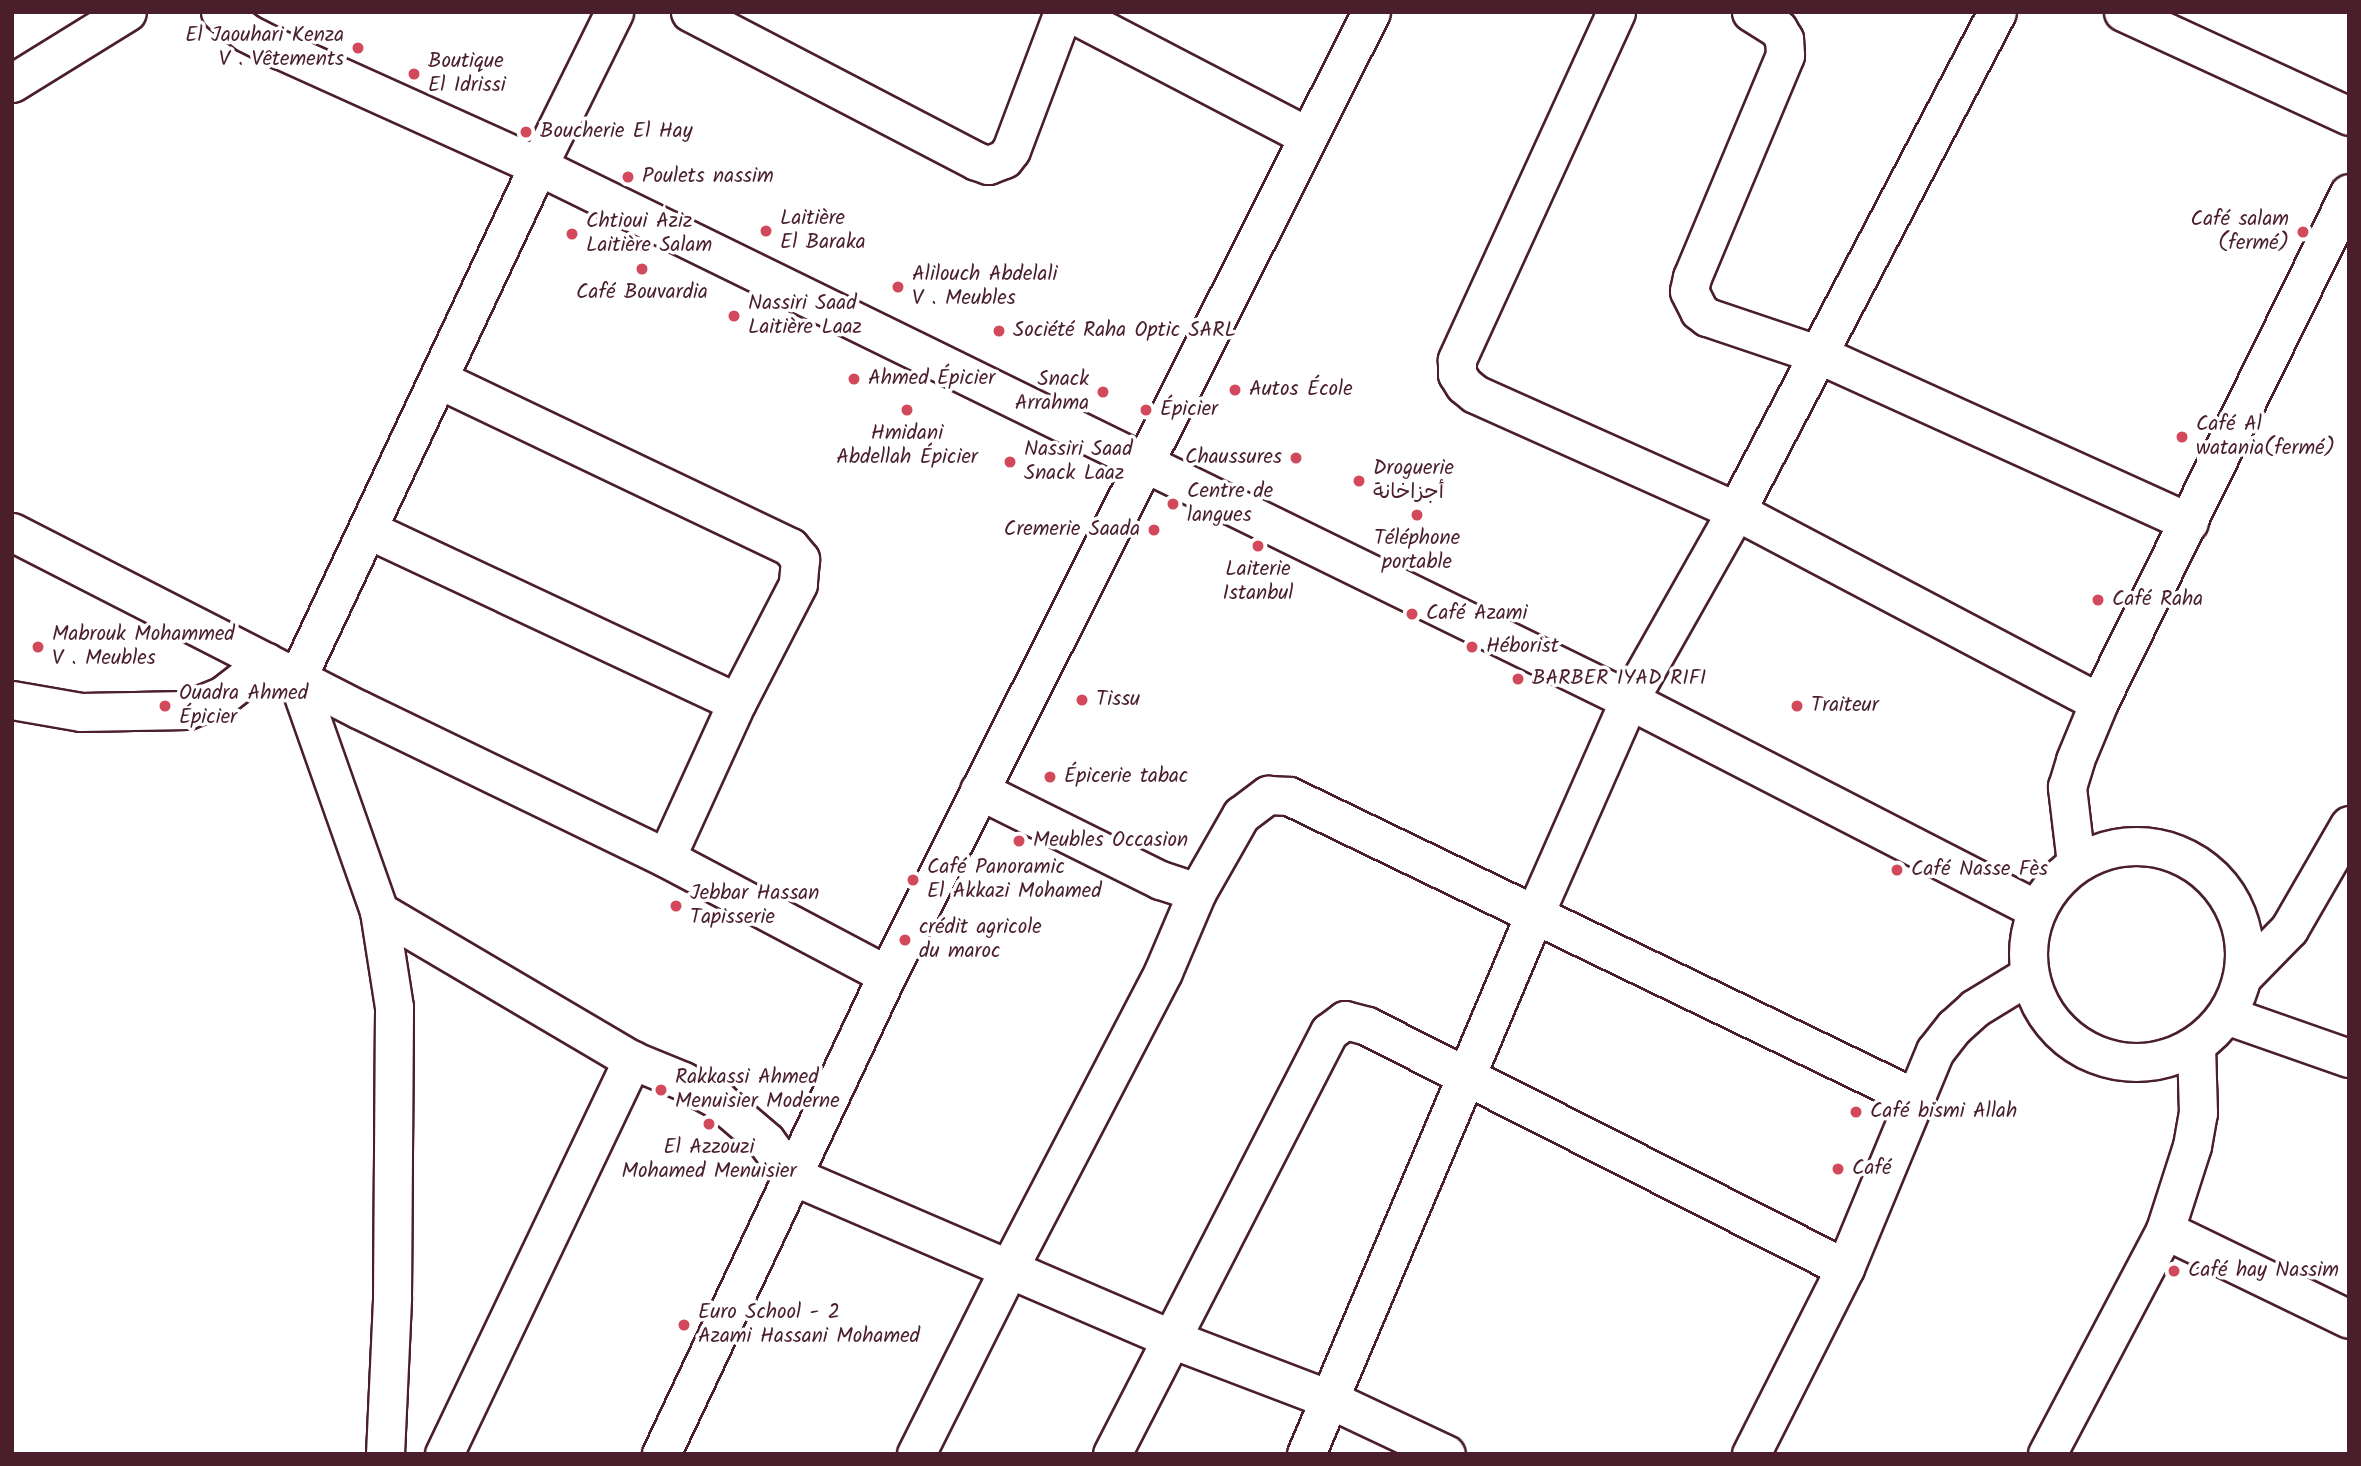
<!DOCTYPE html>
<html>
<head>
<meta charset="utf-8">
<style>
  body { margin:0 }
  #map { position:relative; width:2361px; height:1466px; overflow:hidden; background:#fff; font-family:Kalam,"Playpen Sans Arabic",sans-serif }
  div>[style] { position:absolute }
  .roads { filter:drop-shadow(2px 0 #4a1f2b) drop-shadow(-2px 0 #4a1f2b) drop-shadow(0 2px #4a1f2b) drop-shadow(0 -2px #4a1f2b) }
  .street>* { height:37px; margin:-18.5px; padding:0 18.5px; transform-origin:18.5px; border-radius:18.5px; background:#fff }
  .street>.ring { margin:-18.5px; padding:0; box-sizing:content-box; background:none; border:37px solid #fff; border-radius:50% }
  .dots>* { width:19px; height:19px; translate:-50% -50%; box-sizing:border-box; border:4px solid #fff; border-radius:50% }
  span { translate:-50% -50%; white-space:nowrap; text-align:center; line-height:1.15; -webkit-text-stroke:7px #fff; paint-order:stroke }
  .poi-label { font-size:21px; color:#4a1f2b }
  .right { translate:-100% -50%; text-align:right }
  .left { translate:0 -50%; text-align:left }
  .frame { position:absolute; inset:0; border:14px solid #4a1f2b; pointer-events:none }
</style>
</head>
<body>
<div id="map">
  <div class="roads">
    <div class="street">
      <div style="left:220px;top:12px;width:34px;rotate:38deg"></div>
      <div style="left:247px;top:33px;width:38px;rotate:27deg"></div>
      <div style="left:281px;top:50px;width:282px;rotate:24.3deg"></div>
      <div style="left:538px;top:166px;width:1215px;rotate:26.08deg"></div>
      <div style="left:1629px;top:700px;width:455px;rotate:27.2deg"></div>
      <div style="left:690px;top:12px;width:322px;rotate:27.5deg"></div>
      <div style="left:976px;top:161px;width:13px;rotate:18deg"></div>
      <div style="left:988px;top:165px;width:17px;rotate:-21deg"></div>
      <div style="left:1004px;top:159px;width:11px;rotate:-52deg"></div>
      <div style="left:1011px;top:150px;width:147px;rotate:-69.4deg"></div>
      <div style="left:1069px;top:12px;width:268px;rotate:27.5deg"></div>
      <div style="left:1616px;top:12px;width:383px;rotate:114.6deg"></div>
      <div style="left:1457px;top:360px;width:14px;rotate:90deg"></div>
      <div style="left:1457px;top:374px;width:13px;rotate:58deg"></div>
      <div style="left:1464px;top:385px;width:14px;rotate:39deg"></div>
      <div style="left:1475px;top:394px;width:286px;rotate:24.1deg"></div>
      <div style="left:1736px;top:511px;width:410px;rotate:27.8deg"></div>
      <div style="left:1751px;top:12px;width:32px;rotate:32deg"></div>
      <div style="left:1778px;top:29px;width:12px;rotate:59deg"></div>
      <div style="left:1784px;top:39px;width:16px;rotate:86deg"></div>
      <div style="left:1785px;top:55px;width:241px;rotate:112.7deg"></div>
      <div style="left:1692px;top:277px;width:14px;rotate:102deg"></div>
      <div style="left:1689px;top:291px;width:22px;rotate:63deg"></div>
      <div style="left:1699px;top:311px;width:10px;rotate:37deg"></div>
      <div style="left:1707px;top:317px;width:119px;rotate:18.6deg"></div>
      <div style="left:1820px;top:355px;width:405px;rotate:24.4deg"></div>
      <div style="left:2123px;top:12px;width:249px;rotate:24.7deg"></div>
      <div style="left:12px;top:83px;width:135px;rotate:-31.7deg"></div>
      <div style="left:438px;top:379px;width:390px;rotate:25.5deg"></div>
      <div style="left:790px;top:547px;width:16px;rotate:50deg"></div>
      <div style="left:800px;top:559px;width:25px;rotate:95deg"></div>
      <div style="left:798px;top:584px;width:133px;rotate:117.3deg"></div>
      <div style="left:737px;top:702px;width:171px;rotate:114.5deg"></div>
      <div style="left:369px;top:530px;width:406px;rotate:25.1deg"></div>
      <div style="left:12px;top:532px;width:391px;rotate:27.1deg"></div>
      <div style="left:360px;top:710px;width:340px;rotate:25.8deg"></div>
      <div style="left:666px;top:858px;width:250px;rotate:27.9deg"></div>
      <div style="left:12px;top:700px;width:70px;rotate:9.9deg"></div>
      <div style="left:81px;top:712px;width:106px;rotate:-1.1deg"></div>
      <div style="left:187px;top:710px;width:38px;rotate:-22deg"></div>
      <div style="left:222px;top:696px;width:56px;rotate:-37.7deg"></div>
      <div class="ring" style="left:2028px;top:846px;width:179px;height:179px"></div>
      <div style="left:2076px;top:863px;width:77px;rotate:-96.8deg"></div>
      <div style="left:2067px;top:787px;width:28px;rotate:-73deg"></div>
      <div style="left:2075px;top:760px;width:63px;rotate:-67.5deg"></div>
      <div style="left:2099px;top:702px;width:567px;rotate:-63.84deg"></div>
      <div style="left:1197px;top:892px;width:89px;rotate:-60.3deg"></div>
      <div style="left:1241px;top:815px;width:34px;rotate:-37deg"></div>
      <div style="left:1268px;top:795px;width:21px;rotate:3deg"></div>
      <div style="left:1289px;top:796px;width:695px;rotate:25.75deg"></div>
      <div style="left:379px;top:911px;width:294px;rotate:30.5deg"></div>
      <div style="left:2243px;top:976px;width:66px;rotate:-45.6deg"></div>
      <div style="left:2289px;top:929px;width:120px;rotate:-60deg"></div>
      <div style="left:2226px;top:1015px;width:130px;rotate:19.3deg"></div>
      <div style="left:2165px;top:1230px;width:204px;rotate:25.8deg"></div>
      <div style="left:385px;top:1454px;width:157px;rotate:-87.4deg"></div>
      <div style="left:392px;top:1297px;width:290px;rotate:-89.6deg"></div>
      <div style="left:394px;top:1007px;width:97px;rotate:-98.9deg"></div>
      <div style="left:379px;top:911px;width:247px;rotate:-109.4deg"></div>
      <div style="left:297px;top:678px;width:566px;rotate:-64.79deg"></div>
      <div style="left:538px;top:166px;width:172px;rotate:-63.7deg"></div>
      <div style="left:444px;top:1454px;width:437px;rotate:-64.5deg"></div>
      <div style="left:632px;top:1060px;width:55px;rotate:22.4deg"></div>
      <div style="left:683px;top:1081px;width:40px;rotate:28deg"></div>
      <div style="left:718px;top:1100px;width:63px;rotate:40.5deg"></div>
      <div style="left:766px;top:1141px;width:42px;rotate:53.7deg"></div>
      <div style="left:791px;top:1175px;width:412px;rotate:23.3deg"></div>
      <div style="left:1169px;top:1338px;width:173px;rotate:20.9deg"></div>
      <div style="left:1331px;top:1400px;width:127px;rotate:25.2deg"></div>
      <div style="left:661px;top:1454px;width:530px;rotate:-64.74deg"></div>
      <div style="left:887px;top:975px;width:1078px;rotate:-63.32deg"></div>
      <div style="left:916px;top:1454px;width:208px;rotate:-63.4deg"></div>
      <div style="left:1009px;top:1268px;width:334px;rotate:-62.5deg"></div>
      <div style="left:1163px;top:972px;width:87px;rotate:-67deg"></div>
      <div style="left:1197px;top:892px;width:39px;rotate:-162deg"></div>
      <div style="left:1160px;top:880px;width:202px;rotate:-153.6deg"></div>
      <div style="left:1112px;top:1454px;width:475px;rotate:-62.8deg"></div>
      <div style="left:1329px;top:1032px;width:20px;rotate:-37deg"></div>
      <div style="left:1345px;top:1020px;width:23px;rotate:15deg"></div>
      <div style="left:1367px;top:1026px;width:536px;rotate:26.85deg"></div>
      <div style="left:1306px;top:1454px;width:587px;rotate:-67.06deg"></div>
      <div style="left:1535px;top:913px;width:233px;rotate:-66.2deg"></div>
      <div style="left:1629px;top:700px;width:217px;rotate:-60.5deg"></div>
      <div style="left:1736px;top:511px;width:563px;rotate:-62.39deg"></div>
      <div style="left:1751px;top:1454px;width:208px;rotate:-63.2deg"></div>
      <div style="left:1845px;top:1268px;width:235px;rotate:-67.5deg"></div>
      <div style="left:1935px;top:1051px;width:31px;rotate:-52deg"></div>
      <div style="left:1954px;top:1027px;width:28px;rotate:-42deg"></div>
      <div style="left:1975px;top:1008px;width:63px;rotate:-31.4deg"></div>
      <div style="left:2047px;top:1454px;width:253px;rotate:-62.2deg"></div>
      <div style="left:2165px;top:1230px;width:88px;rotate:-72.2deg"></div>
      <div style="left:2192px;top:1146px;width:34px;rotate:-80deg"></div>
      <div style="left:2198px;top:1113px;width:68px;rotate:-91.7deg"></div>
    </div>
  </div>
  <div class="dots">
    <div style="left:358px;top:48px;background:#d1495b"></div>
    <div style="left:414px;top:74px;background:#d1495b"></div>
    <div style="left:526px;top:132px;background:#d1495b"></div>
    <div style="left:628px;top:177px;background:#d1495b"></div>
    <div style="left:766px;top:231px;background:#d1495b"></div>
    <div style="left:2303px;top:232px;background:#d1495b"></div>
    <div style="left:572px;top:234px;background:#d1495b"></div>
    <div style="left:642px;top:269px;background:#d1495b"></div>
    <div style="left:898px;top:287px;background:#d1495b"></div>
    <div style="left:734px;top:316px;background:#d1495b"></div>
    <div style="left:999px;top:331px;background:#d1495b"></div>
    <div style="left:854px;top:379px;background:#d1495b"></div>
    <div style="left:1235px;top:390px;background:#d1495b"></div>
    <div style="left:1103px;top:392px;background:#d1495b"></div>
    <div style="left:907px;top:410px;background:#d1495b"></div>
    <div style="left:1146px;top:410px;background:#d1495b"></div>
    <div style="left:2182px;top:437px;background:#d1495b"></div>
    <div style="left:1296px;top:458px;background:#d1495b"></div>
    <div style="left:1010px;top:462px;background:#d1495b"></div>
    <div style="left:1359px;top:481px;background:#d1495b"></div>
    <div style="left:1173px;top:504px;background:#d1495b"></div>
    <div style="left:1417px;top:515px;background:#d1495b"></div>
    <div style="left:1154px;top:530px;background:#d1495b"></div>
    <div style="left:1258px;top:546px;background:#d1495b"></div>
    <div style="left:2098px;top:600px;background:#d1495b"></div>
    <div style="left:1412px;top:614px;background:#d1495b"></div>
    <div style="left:38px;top:647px;background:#d1495b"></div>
    <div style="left:1472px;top:647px;background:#d1495b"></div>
    <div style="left:1518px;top:679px;background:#d1495b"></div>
    <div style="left:1082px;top:700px;background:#d1495b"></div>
    <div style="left:165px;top:706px;background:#d1495b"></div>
    <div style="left:1797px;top:706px;background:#d1495b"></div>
    <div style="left:1050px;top:777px;background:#d1495b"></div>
    <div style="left:1019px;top:841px;background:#d1495b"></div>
    <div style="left:1897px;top:870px;background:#d1495b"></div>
    <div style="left:913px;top:880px;background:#d1495b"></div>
    <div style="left:676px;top:906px;background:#d1495b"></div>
    <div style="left:905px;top:940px;background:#d1495b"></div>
    <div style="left:661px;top:1090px;background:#d1495b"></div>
    <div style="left:1856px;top:1112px;background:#d1495b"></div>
    <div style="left:709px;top:1124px;background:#d1495b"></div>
    <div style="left:1838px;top:1169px;background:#d1495b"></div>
    <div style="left:2174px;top:1271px;background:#d1495b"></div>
    <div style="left:684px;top:1325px;background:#d1495b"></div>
  </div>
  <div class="poi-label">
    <span class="right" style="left:344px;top:48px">El Jaouhari Kenza<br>V . Vêtements</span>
    <span class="left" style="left:428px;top:74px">Boutique<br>El Idrissi</span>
    <span class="left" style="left:540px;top:132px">Boucherie El Hay</span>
    <span class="left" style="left:642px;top:177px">Poulets nassim</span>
    <span class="left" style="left:780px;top:231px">Laitière<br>El Baraka</span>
    <span class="right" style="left:2289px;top:232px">Café salam<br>(fermé)</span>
    <span class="left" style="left:586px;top:234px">Chtioui Aziz<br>Laitière Salam</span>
    <span class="left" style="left:912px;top:287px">Alilouch Abdelali<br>V . Meubles</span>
    <span style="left:642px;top:293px">Café Bouvardia</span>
    <span class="left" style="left:748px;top:316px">Nassiri Saad<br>Laitière Laaz</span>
    <span class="left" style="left:1013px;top:331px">Société Raha Optic SARL</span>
    <span class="left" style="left:868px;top:379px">Ahmed Épicier</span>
    <span class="right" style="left:1089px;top:392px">Snack<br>Arrahma</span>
    <span class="left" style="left:1249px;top:390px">Autos École</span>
    <span class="left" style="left:1160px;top:410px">Épicier</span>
    <span class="left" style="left:2196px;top:437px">Café Al<br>watania(fermé)</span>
    <span style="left:907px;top:446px">Hmidani<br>Abdellah Épicier</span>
    <span class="left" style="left:1024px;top:462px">Nassiri Saad<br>Snack Laaz</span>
    <span class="right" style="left:1282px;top:458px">Chaussures</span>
    <span class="left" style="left:1373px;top:481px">Droguerie<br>أجزاخانة</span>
    <span class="left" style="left:1187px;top:504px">Centre de<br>langues</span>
    <span class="right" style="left:1140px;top:530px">Cremerie Saada</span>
    <span style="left:1417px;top:551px">Téléphone<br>portable</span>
    <span style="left:1258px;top:582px">Laiterie<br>Istanbul</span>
    <span class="left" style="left:2112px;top:600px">Café Raha</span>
    <span class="left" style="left:1426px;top:614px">Café Azami</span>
    <span class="left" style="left:52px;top:647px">Mabrouk Mohammed<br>V . Meubles</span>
    <span class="left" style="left:1486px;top:647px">Héborist</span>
    <span class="left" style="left:1532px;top:679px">BARBER IYAD RIFI</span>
    <span class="left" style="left:179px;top:706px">Ouadra Ahmed<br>Épicier</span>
    <span class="left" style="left:1096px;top:700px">Tissu</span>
    <span class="left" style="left:1811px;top:706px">Traiteur</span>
    <span class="left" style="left:1064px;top:777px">Épicerie tabac</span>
    <span class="left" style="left:1033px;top:841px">Meubles Occasion</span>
    <span class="left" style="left:927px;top:880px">Café Panoramic<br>El Akkazi Mohamed</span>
    <span class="left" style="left:1911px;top:870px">Café Nasse Fès</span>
    <span class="left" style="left:690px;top:906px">Jebbar Hassan<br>Tapisserie</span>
    <span class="left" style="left:919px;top:940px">crédit agricole<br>du maroc</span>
    <span class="left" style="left:675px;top:1090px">Rakkassi Ahmed<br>Menuisier Moderne</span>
    <span class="left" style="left:1870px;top:1112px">Café bismi Allah</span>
    <span style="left:709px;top:1160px">El Azzouzi<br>Mohamed Menuisier</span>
    <span class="left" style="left:1852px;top:1169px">Café</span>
    <span class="left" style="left:2188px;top:1271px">Café hay Nassim</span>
    <span class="left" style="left:698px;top:1325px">Euro School - 2<br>Azami Hassani Mohamed</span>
  </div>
  <div class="frame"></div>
</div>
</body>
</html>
